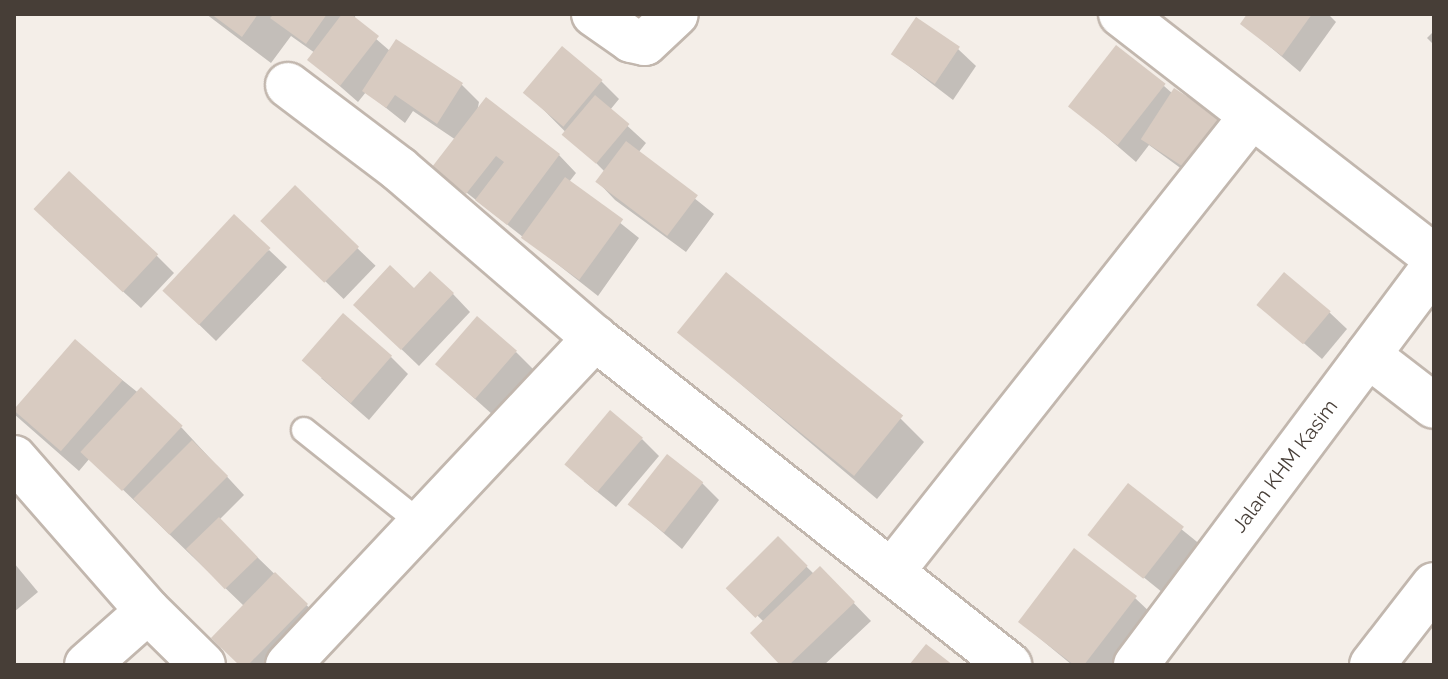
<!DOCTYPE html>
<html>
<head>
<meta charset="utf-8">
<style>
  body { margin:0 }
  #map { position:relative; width:1448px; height:679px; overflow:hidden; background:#f4eee8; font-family:Raleway,sans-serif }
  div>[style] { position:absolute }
  .shadow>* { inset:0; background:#0003; transform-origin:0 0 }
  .building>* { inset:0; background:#d8cbc1; transform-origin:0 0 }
  .roads { filter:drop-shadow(2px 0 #c2b7ae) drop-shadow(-2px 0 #c2b7ae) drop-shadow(0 2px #c2b7ae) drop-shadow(0 -2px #c2b7ae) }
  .lane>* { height:24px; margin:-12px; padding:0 12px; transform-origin:12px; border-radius:12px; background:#fff }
  .street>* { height:44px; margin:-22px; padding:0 22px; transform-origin:22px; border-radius:22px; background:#fff }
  span { translate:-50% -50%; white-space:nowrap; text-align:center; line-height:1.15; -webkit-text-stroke:6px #fff; paint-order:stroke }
  .street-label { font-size:20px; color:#473e37 }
  .frame { position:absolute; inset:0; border:16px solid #473e37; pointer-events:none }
</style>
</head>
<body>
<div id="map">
  <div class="shadow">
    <div style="clip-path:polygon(206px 14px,357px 14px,353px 19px,390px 51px,396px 42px,462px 85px,479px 102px,477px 112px,486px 100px,559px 155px,576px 173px,569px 182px,639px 238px,598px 296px,434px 167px,456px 140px,413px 111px,405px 123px,366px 92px,358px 102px,310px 60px,315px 53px,291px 36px,271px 63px)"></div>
    <div style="clip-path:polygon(1250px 14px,1328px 14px,1336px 22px,1300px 72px,1243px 24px)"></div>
    <div style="clip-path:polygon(1434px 31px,1434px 45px,1427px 38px)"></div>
    <div style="clip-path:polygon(958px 49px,976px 66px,953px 100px,893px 54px)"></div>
    <div style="clip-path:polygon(601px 81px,619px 99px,610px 110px,646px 143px,638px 153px,714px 214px,686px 252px,615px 200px,598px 182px,605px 172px,526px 92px)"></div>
    <div style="clip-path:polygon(1164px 86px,1173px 94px,1209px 189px,1149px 145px,1136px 162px,1071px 106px)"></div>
    <div style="left:295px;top:188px;width:112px;height:46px;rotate:44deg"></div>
    <div style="clip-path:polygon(53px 227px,156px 255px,174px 273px,141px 308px)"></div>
    <div style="clip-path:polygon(269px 250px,287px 267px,216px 341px,182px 308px)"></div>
    <div style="clip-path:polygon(414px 291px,453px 294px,470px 312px,419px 366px,373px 322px)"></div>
    <div style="clip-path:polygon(1260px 305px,1329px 312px,1347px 329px,1322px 359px)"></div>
    <div style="clip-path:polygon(679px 332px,901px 419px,924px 442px,877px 499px)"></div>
    <div style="clip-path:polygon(75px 342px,182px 428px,244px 495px,219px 520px,324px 622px,282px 665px,241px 665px,244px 606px,90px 458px,79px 471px,14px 414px)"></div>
    <div style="clip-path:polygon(516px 352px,533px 369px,493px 415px,456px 382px)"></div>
    <div style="clip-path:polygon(391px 357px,408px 374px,369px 420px,321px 378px)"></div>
    <div style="clip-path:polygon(642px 439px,659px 456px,616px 507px,584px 481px)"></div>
    <div style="clip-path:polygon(702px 483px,719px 500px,682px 549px,631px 505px)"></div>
    <div style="left:1128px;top:486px;width:93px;height:61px;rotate:39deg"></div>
    <div style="clip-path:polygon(778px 539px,814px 574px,820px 568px,871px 621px,824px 665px,783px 665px,764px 622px,729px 588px)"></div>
    <div style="clip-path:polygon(14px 563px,38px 592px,14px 612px)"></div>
    <div style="clip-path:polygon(1135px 598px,1153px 615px,1114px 665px,1072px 665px,1020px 622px)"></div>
  </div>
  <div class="building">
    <div style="clip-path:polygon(211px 14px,258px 14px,242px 37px)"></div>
    <div style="clip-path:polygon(274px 14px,327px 14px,306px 44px,270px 18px)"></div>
    <div style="clip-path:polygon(342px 14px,351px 14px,379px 36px,340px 86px,307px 60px)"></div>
    <div style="clip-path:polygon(1247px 14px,1312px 14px,1282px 56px,1240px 24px)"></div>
    <div style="left:916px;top:17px;width:53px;height:45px;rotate:34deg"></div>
    <div style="clip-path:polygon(396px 39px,463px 83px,437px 124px,395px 95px,386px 108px,362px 91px)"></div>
    <div style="left:1116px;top:45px;width:63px;height:78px;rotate:38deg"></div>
    <div style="left:562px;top:46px;width:53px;height:61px;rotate:40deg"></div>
    <div style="left:1174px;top:88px;width:61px;height:61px;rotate:33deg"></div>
    <div style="left:595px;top:95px;width:45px;height:52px;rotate:40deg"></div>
    <div style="clip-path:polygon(486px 97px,560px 154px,507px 225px,475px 200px,504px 162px,496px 156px,466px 194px,432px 167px)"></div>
    <div style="left:626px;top:141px;width:90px;height:51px;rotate:37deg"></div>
    <div style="left:69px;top:171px;width:122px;height:52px;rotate:43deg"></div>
    <div style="left:565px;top:177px;width:72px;height:75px;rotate:36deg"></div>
    <div style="left:295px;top:185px;width:89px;height:50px;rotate:44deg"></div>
    <div style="left:234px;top:214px;width:50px;height:105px;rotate:43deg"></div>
    <div style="clip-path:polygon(390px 265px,414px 288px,430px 271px,454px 293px,401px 350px,353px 305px)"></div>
    <div style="left:726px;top:272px;width:228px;height:78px;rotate:39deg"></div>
    <div style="left:1284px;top:272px;width:61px;height:43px;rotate:40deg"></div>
    <div style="left:343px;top:313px;width:65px;height:63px;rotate:41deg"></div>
    <div style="left:477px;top:316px;width:53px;height:64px;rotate:41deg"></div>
    <div style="left:75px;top:339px;width:63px;height:94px;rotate:41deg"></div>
    <div style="left:141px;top:387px;width:57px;height:89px;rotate:43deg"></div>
    <div style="left:610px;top:410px;width:43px;height:71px;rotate:40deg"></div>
    <div style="left:192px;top:440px;width:51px;height:83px;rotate:45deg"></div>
    <div style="left:667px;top:454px;width:46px;height:64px;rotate:38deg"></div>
    <div style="left:1128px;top:483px;width:71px;height:66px;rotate:38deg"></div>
    <div style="left:219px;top:517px;width:56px;height:46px;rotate:46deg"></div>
    <div style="left:778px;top:536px;width:42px;height:74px;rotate:45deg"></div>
    <div style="clip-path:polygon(1074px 548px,1137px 596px,1084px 665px,1074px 665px,1018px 622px)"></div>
    <div style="clip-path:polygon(820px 566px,855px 602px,789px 665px,780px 665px,750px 633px)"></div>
    <div style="clip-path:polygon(275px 572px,308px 604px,248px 665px,239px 665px,211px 638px)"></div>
    <div style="clip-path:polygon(926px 644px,953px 665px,909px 665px)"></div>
  </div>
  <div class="roads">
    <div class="lane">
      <div style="left:304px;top:430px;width:152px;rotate:38.6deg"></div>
    </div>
    <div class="street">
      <div style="left:594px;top:14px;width:45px;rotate:35.1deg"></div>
      <div style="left:631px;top:40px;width:14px;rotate:12deg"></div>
      <div style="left:645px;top:43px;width:42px;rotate:-43.1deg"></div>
      <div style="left:1121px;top:14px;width:396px;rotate:37.8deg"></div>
      <div style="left:288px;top:85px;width:139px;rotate:37.1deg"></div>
      <div style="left:399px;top:169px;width:259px;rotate:40.8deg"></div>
      <div style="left:1368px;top:355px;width:83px;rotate:37.7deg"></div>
      <div style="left:14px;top:458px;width:203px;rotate:48.8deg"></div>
      <div style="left:893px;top:570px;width:577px;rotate:-51.68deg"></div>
      <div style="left:87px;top:665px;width:81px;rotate:-41.5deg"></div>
      <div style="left:148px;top:611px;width:77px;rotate:44.5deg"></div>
      <div style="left:288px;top:665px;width:449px;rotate:-46.8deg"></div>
      <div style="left:595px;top:338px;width:528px;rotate:38.3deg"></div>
      <div style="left:1136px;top:665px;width:498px;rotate:-53.2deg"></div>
      <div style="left:1372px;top:665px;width:101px;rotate:-52.2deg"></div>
    </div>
  </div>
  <div class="street-label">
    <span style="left:1285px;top:466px;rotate:-53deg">Jalan KHM Kasim</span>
  </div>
  <div class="frame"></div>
</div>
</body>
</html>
